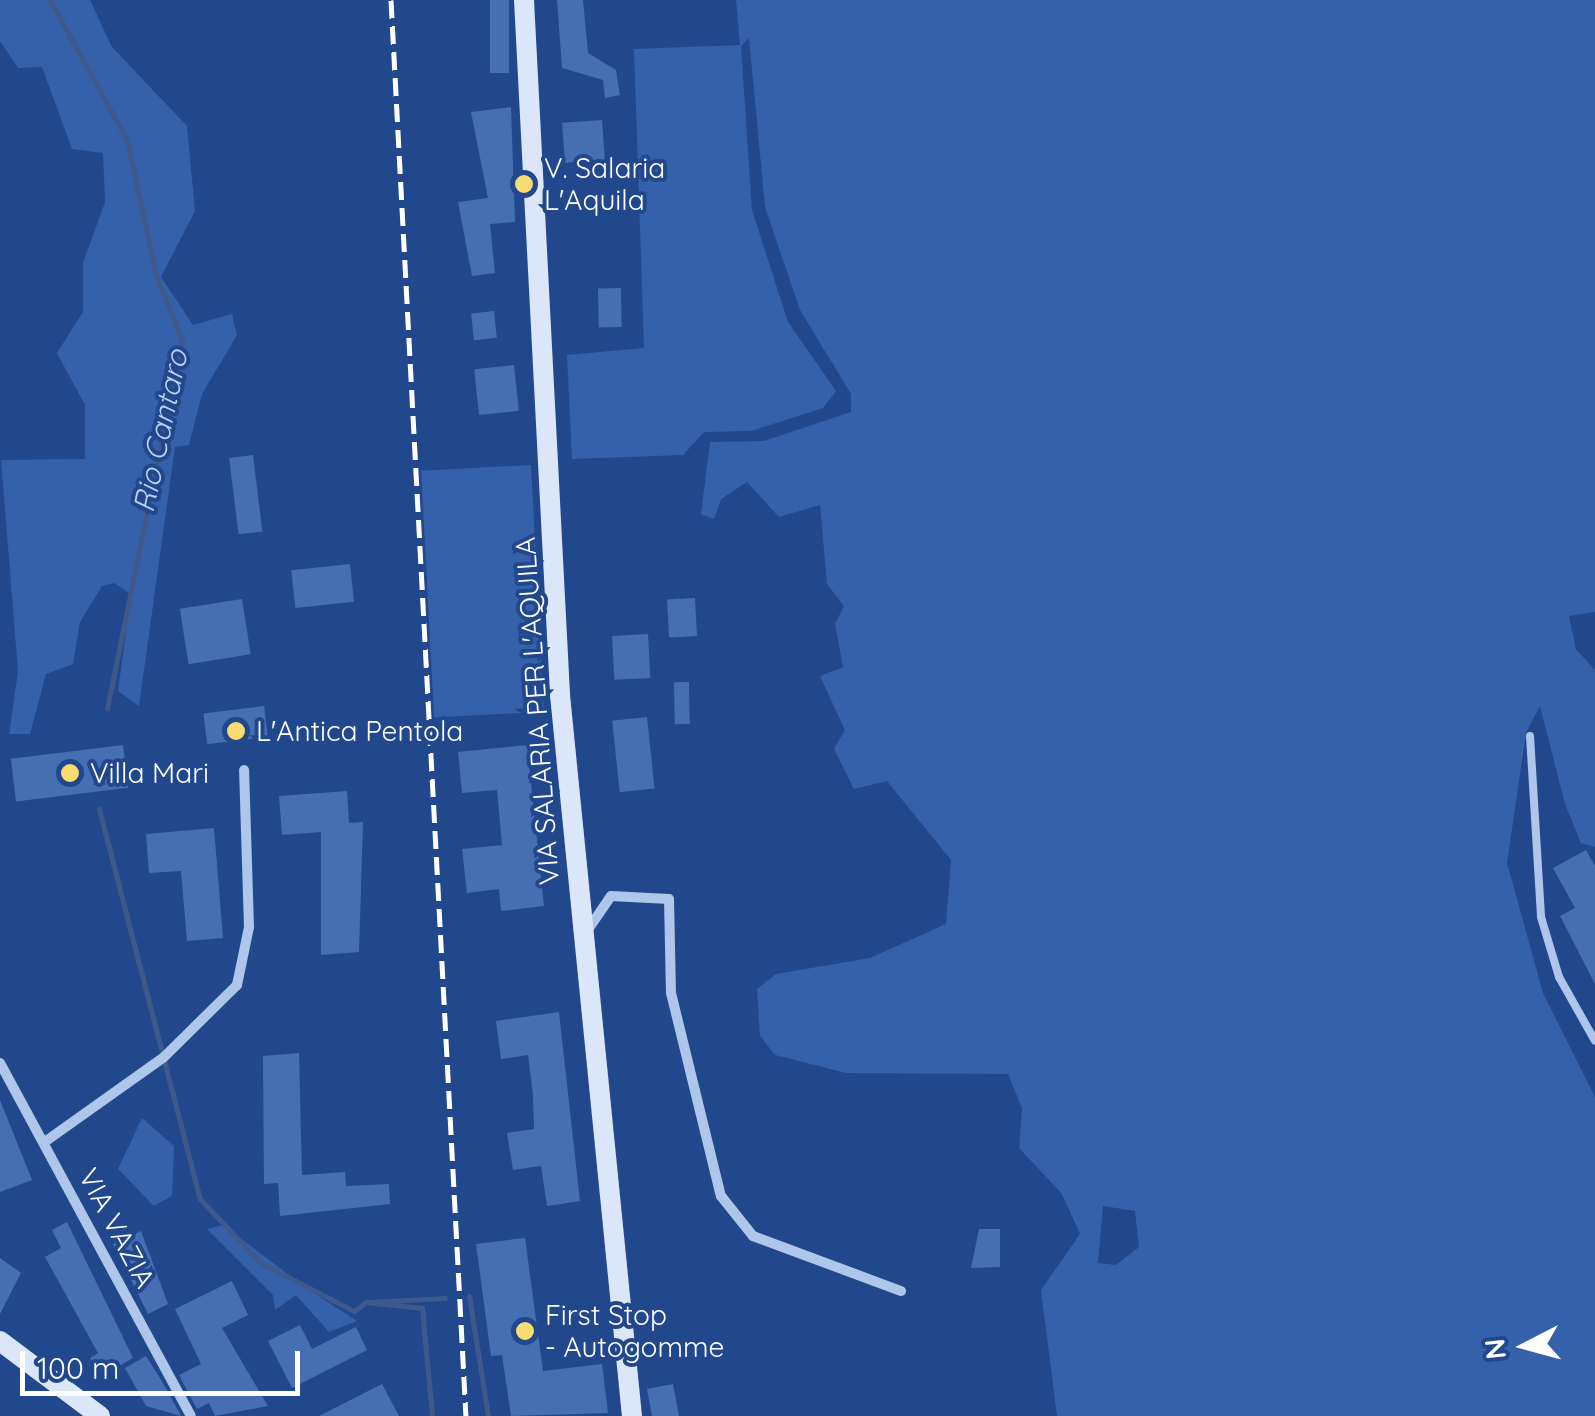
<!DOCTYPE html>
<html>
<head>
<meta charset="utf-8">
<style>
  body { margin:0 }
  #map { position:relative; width:1595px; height:1416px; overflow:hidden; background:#21488d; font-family:Quicksand,sans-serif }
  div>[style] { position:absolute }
  .green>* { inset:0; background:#3560aa; transform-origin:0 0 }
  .stream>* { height:5px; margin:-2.5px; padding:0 2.5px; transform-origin:2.5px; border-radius:2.5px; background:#3e5a8c }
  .building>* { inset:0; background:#466eb2; transform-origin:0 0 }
  .service>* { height:8px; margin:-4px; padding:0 4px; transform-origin:4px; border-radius:4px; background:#afc6eb }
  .minor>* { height:10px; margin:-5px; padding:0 5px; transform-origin:5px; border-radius:5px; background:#afc6eb }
  .secondary>* { height:20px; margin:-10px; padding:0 10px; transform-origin:10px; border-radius:10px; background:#dbe6f9 }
  .rail>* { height:5px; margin-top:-2.5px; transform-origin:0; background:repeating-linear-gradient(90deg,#fff 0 18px,transparent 0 26px) }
  .dots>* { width:28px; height:28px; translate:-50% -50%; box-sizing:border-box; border:5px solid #21488d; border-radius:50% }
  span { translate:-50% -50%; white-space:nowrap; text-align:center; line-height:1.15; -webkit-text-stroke:8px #21488d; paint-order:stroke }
  .poi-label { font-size:28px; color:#fff }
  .left { translate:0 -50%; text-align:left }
  .street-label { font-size:28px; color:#fff }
  .water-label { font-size:30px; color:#bbd0f3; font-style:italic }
  .north { position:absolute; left:1475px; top:1296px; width:100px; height:100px; -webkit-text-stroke:8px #21488d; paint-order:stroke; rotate:264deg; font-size:28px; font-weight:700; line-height:40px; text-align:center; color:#fff }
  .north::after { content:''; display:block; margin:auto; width:35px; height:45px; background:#fff; clip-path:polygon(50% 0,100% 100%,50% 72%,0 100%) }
  .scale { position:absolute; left:20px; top:1351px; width:280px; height:45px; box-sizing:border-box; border:5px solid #fff; border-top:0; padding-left:12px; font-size:30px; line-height:35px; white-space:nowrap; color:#fff; -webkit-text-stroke:8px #21488d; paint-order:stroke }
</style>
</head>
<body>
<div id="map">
  <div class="green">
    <div style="clip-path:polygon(0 0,90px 0,112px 47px,187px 126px,195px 211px,161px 277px,193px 325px,232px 314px,237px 335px,202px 394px,189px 445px,175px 447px,139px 706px,118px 691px,131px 594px,114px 583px,102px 586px,80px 622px,73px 664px,46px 674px,30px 734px,9px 734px,18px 671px,1px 460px,85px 459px,85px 405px,57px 353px,83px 312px,83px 263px,105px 202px,103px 153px,72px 149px,42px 67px,18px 68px,0 41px)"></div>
    <div style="clip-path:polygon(evenodd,736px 0,1595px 0,1595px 612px,1569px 616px,1576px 649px,1595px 670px,1595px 847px,1581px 843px,1565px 804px,1540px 706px,1526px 733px,1507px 863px,1543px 993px,1595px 1097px,1595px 1416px,1057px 1416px,1041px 1290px,1080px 1234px,1062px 1194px,1019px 1148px,1022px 1108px,1008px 1074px,846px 1073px,775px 1055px,760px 1036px,757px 989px,776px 974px,870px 958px,946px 924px,951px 860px,887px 781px,854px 789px,834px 749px,845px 730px,820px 676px,843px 667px,835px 624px,844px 606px,827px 584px,820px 505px,779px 517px,747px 482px,721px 499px,714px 519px,701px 514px,710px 442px,764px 441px,851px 412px,851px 394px,800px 310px,765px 207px,749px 38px,741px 46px,752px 210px,788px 322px,836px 391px,823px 408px,751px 431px,704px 432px,683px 455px,572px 459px,567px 355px,644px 348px,634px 49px,740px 45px,736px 0,1103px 1206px,1135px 1211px,1139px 1247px,1116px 1265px,1098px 1263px,1103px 1206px)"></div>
    <div style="left:531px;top:465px;width:247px;height:110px;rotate:87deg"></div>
    <div style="clip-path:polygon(142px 1118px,174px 1146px,172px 1196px,154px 1206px,118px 1169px)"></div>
    <div style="clip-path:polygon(223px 1225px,306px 1288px,357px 1321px,329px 1332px,296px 1295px,275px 1310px,273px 1295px,207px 1229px)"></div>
  </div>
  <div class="stream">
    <div style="left:50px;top:0;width:160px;rotate:61.2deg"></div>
    <div style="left:127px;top:140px;width:138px;rotate:77.9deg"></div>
    <div style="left:156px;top:275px;width:70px;rotate:68.2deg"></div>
    <div style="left:182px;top:340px;width:376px;rotate:101.5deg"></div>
    <div style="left:99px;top:809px;width:403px;rotate:75.5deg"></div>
    <div style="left:200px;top:1199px;width:88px;rotate:46.4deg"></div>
    <div style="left:261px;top:1263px;width:105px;rotate:27.3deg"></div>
    <div style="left:354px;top:1311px;width:15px;rotate:-37deg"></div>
    <div style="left:366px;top:1302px;width:56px;rotate:6.1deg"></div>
    <div style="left:422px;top:1308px;width:108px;rotate:84.7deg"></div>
    <div style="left:469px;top:1296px;width:121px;rotate:81deg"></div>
    <div style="left:369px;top:1302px;width:76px;rotate:-3deg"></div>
  </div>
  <div class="building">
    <div style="left:490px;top:0;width:19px;height:73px"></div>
    <div style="clip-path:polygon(557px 0,583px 0,588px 53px,616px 70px,620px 95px,605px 98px,603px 80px,562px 68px)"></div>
    <div style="clip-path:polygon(511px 107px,515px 222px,490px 224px,495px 273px,472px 276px,458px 202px,488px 198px,471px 112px)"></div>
    <div style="left:602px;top:120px;width:40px;height:40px;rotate:86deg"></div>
    <div style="left:621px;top:288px;width:39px;height:23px;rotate:89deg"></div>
    <div style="left:494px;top:311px;width:27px;height:23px;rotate:84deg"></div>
    <div style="left:514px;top:365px;width:46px;height:40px;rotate:84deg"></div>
    <div style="left:253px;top:455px;width:77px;height:24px;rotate:83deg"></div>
    <div style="left:350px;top:564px;width:38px;height:59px;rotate:84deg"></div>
    <div style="left:695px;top:598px;width:38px;height:28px;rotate:87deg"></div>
    <div style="left:242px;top:599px;width:56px;height:63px;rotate:81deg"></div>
    <div style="left:648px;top:634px;width:44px;height:36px;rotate:87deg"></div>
    <div style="left:689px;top:682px;width:42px;height:15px;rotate:89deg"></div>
    <div style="left:264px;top:706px;width:31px;height:61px;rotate:83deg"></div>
    <div style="left:647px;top:717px;width:72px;height:35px;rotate:84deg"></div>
    <div style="left:123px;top:745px;width:43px;height:113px;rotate:83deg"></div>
    <div style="clip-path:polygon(527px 745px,544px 906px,501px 911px,499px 889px,467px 893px,462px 849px,502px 845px,497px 790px,462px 793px,458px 752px)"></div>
    <div style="clip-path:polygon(347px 791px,349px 823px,363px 822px,359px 952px,321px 955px,321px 832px,282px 835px,279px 796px)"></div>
    <div style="clip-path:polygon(214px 828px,223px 938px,187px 941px,181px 871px,149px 873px,146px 834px)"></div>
    <div style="clip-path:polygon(1586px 850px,1595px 866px,1595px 984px,1560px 916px,1575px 908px,1553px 868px)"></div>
    <div style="clip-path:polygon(559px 1012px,580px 1201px,547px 1206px,541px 1166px,513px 1170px,507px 1133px,534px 1129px,533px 1095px,528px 1055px,501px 1059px,496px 1021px)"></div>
    <div style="clip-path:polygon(299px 1053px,302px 1175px,345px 1172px,346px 1186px,389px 1184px,390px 1204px,280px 1216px,278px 1183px,264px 1184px,263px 1056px)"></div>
    <div style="clip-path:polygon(0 1100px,32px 1180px,0 1192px)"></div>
    <div style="clip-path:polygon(67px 1222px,133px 1358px,114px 1369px,99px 1373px,90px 1358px,98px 1353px,45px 1257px,61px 1248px,52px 1230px)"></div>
    <div style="clip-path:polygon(979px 1229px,1000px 1229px,1000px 1267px,971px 1268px)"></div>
    <div style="clip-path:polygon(141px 1231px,168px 1304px,148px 1314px,113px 1244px)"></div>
    <div style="clip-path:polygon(525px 1238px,543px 1371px,602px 1364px,608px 1413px,511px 1416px,502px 1355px,491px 1356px,476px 1244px)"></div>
    <div style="clip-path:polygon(0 1258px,21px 1273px,0 1314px)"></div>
    <div style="clip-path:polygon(232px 1281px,248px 1315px,222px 1328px,268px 1406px,215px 1416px,209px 1403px,197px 1409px,179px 1375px,201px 1364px,175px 1309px)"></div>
    <div style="clip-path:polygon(300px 1325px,312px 1349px,356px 1327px,367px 1350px,292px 1388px,268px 1341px)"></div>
    <div style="clip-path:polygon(146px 1356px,163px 1383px,181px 1416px,146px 1406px,125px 1368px)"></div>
    <div style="clip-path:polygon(382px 1384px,399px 1416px,319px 1416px)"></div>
    <div style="clip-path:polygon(673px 1384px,679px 1416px,652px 1416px,647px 1389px)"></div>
  </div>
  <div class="service">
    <div style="left:1530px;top:736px;width:181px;rotate:86.5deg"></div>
    <div style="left:1541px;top:917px;width:63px;rotate:73.3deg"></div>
    <div style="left:1559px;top:977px;width:73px;rotate:60.6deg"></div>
  </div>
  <div class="minor">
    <div style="left:587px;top:931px;width:42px;rotate:-55.6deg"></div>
    <div style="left:611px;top:896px;width:58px;rotate:3deg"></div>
    <div style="left:669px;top:899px;width:94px;rotate:88.8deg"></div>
    <div style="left:671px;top:993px;width:209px;rotate:76.2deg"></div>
    <div style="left:721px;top:1196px;width:51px;rotate:51.3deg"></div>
    <div style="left:753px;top:1236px;width:158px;rotate:20.4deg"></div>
    <div style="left:0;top:1063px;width:401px;rotate:61.6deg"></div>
    <div style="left:46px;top:1141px;width:143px;rotate:-35.4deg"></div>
    <div style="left:163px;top:1058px;width:104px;rotate:-44.6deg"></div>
    <div style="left:237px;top:985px;width:59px;rotate:-78.3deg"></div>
    <div style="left:249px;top:927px;width:157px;rotate:-91.8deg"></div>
  </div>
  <div class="secondary">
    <div style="left:524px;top:0;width:696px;rotate:87.03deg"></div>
    <div style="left:560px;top:695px;width:725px;rotate:84.3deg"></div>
    <div style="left:0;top:1341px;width:125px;rotate:36.9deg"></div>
  </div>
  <div class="rail">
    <div style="left:391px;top:0;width:1418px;rotate:86.97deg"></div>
  </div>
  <div class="dots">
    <div style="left:524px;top:184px;background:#f8db71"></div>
    <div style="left:236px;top:731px;background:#f8db71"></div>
    <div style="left:70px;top:773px;background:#f8db71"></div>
    <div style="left:525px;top:1331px;background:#f8db71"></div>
  </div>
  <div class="poi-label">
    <span class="left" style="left:544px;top:184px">V. Salaria<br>L'Aquila</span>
    <span class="left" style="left:256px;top:731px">L'Antica Pentola</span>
    <span class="left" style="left:90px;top:773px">Villa Mari</span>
    <span class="left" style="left:545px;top:1331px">First Stop<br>- Autogomme</span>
  </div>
  <div class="street-label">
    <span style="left:537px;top:711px;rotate:-94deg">VIA SALARIA PER L'AQUILA</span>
    <span style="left:117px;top:1228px;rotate:62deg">VIA VAZIA</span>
  </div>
  <div class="water-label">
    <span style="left:160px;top:431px;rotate:-78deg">Rio Cantaro</span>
  </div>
  <div class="north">N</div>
  <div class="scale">100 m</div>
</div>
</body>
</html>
